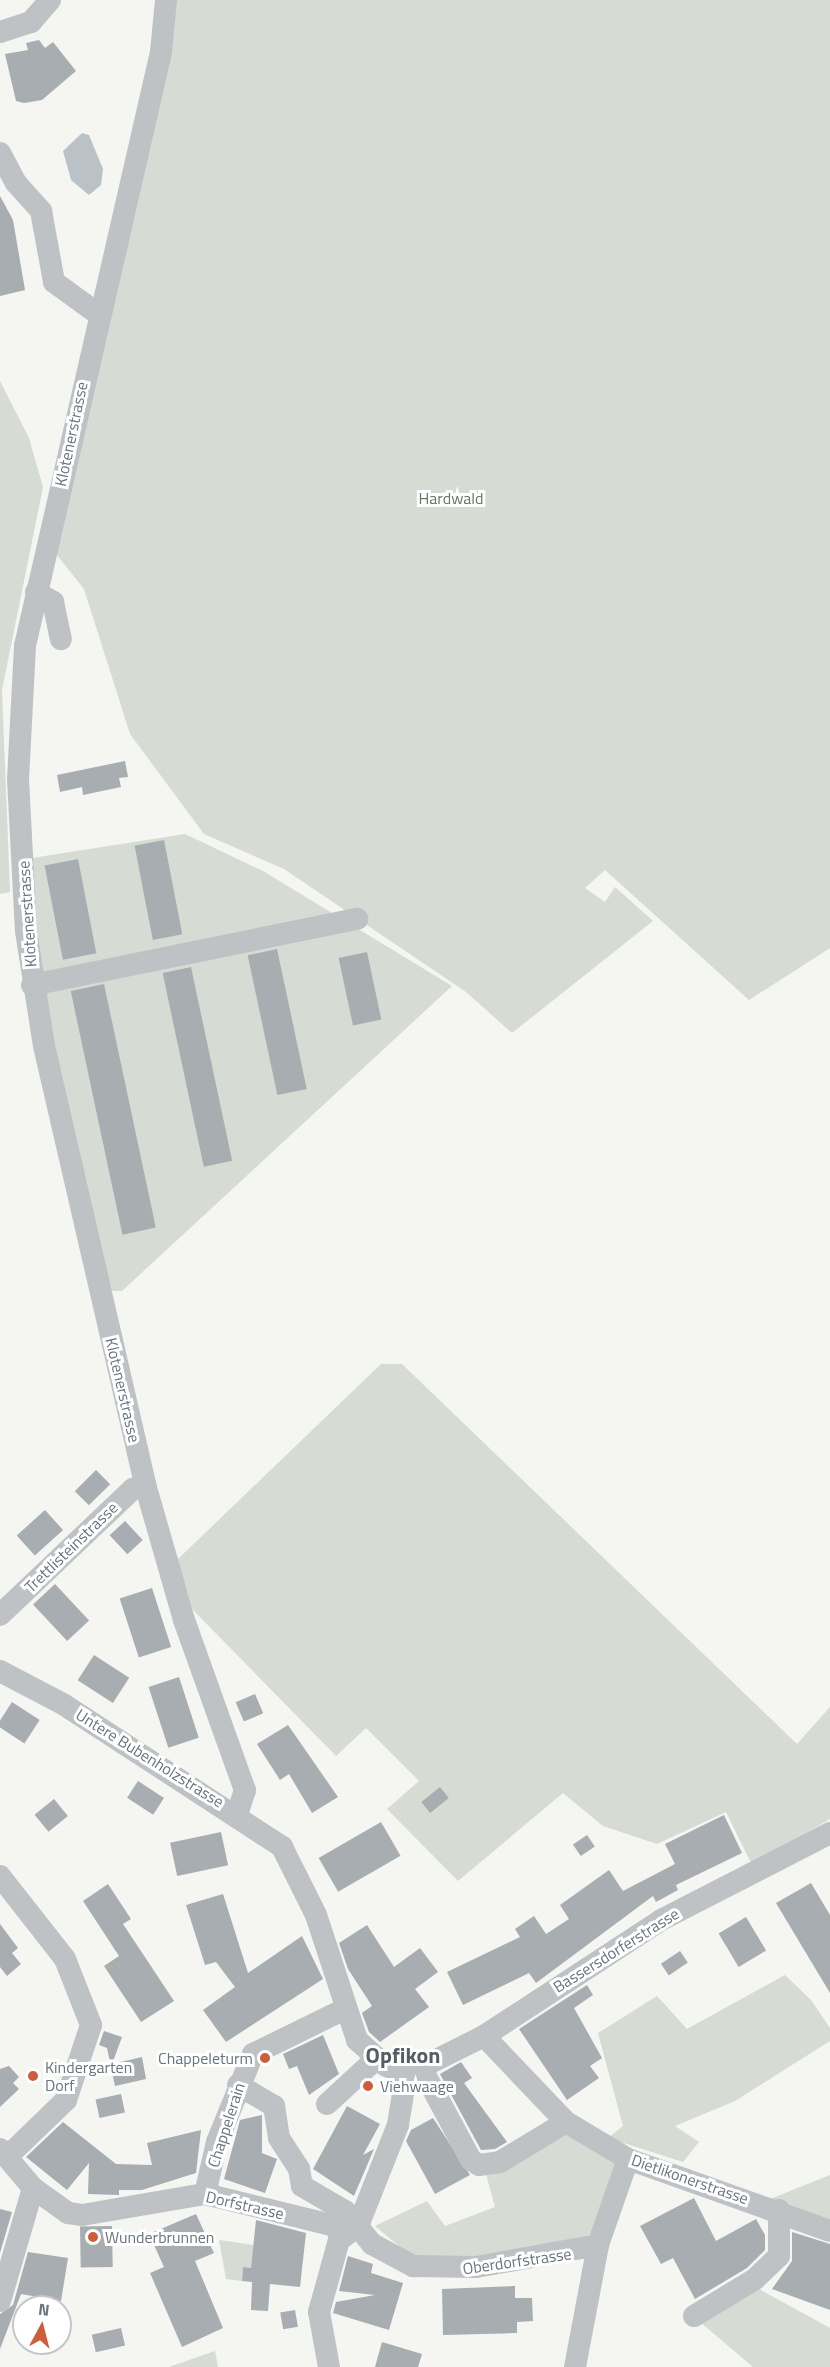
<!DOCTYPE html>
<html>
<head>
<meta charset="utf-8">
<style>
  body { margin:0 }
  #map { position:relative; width:830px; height:2367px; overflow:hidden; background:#f5f5f2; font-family:"Titillium Web",sans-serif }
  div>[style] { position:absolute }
  .green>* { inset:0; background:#d6dbd3 }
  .water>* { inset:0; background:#bac2c7 }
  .building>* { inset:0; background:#a7adb1; transform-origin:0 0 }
  .minor>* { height:22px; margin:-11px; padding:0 11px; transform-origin:11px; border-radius:11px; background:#bfc2c5 }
  .dots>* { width:16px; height:16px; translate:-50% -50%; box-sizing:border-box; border:3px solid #fff; border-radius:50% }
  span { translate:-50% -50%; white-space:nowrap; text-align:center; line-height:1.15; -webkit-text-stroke:6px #fff; paint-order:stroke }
  .street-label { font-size:16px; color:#68747f }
  .park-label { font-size:16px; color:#697766 }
  .poi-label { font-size:16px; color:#68747f }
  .right { translate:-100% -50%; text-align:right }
  .left { translate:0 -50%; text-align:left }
  .district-label { font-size:22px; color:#545e65; font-weight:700 }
  .north { position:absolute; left:12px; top:2295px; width:60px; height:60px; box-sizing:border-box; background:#fff; border:2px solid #c3c7cc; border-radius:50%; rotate:7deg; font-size:16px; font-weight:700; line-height:24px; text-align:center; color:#68747f }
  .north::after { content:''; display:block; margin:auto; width:21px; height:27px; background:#cc5e3a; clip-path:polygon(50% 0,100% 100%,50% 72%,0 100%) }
</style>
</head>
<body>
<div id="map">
  <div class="green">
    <div style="clip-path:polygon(175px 0,830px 0,830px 948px,749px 1000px,605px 870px,585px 888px,605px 902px,615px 887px,653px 921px,512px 1033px,466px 992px,284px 869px,204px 834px,130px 734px,84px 589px,53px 550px)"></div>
    <div style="clip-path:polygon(0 381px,29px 438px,43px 487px,2px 690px,10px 892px,0 894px)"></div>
    <div style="clip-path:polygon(185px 834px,263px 871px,452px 986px,122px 1291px,108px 1291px,38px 975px,32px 858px)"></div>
    <div style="clip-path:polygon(381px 1364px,402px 1364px,797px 1744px,830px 1707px,830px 1819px,752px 1865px,726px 1812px,657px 1844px,603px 1826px,563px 1793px,458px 1881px,387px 1809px,419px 1781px,366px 1728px,336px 1756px,193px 1610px,177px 1560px)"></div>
    <div style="clip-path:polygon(785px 1975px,811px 2000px,830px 2028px,830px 2041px,735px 2101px,675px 2126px,699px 2142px,683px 2162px,608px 2138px,623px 2126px,598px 2033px,657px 1996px,687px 2029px)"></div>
    <div style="clip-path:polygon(563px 2133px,619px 2161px,592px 2235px,441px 2264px,405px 2251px,375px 2226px,427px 2201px,445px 2226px,495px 2207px,486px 2174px)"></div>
    <div style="clip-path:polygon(830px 2175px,830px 2224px,770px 2199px)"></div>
    <div style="clip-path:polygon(219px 2240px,254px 2245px,251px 2268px,243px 2267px,242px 2281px,226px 2279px)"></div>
    <div style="clip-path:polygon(759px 2289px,830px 2328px,830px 2367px,753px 2367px,700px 2322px)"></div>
    <div style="clip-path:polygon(215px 2351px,218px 2367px,169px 2367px)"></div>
  </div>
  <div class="water">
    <div style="clip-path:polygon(82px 133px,89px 135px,103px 169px,101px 185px,89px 195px,71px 180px,63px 151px)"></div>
  </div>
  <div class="building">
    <div style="clip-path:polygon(39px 40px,45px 48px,53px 42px,76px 71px,42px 100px,24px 103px,16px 101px,5px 54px,28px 50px,26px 43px)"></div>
    <div style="clip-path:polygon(0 196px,13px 220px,25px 290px,0 296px)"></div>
    <div style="clip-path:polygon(125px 761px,128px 777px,119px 778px,121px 787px,83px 795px,82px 787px,60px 792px,57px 775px)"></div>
    <div style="left:164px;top:840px;width:96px;height:30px;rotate:79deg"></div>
    <div style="left:78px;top:859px;width:96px;height:34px;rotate:79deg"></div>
    <div style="left:277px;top:949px;width:143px;height:30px;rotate:78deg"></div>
    <div style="left:367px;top:952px;width:69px;height:29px;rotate:78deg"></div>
    <div style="left:191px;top:967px;width:198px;height:29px;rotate:78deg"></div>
    <div style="left:104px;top:984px;width:249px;height:34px;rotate:78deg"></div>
    <div style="left:96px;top:1470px;width:20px;height:30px;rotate:45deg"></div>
    <div style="left:45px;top:1510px;width:27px;height:38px;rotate:48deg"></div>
    <div style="left:125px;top:1521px;width:26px;height:21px;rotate:47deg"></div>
    <div style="left:55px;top:1584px;width:50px;height:30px;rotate:47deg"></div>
    <div style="left:152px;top:1588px;width:62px;height:34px;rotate:72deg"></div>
    <div style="left:94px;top:1655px;width:42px;height:30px;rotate:33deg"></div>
    <div style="left:179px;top:1677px;width:64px;height:32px;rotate:72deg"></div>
    <div style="left:255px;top:1694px;width:21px;height:21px;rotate:67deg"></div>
    <div style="left:12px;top:1702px;width:33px;height:28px;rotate:33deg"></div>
    <div style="clip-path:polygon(288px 1725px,338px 1797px,312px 1813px,289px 1774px,280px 1780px,257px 1744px)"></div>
    <div style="left:138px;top:1781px;width:31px;height:20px;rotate:33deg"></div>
    <div style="left:440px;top:1787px;width:14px;height:24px;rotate:51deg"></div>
    <div style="left:54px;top:1799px;width:22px;height:25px;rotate:51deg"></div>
    <div style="clip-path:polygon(724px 1815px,742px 1853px,676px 1885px,678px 1890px,656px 1902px,653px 1896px,536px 1983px,529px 1973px,463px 2005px,447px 1972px,520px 1937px,515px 1929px,534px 1916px,546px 1934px,569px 1919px,560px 1905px,609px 1870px,623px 1891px,675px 1864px,665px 1844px)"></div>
    <div style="left:381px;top:1822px;width:39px;height:72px;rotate:60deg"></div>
    <div style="left:221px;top:1832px;width:34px;height:52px;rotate:78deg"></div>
    <div style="left:587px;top:1835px;width:14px;height:17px;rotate:56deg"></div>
    <div style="clip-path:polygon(811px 1883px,830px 1915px,830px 1993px,776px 1903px)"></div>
    <div style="clip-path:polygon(108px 1884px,131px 1919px,123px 1924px,174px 2001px,141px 2022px,104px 1966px,119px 1956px,83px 1901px)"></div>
    <div style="clip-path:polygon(223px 1894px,248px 1973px,302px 1936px,323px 1979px,226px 2042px,203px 2010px,235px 1987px,216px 1962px,205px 1965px,186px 1905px)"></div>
    <div style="left:746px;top:1917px;width:39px;height:32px;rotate:59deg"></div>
    <div style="clip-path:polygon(0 1924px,18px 1948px,12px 1953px,21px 1964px,7px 1976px,0 1967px)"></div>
    <div style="clip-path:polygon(367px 1925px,394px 1967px,420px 1948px,438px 1972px,415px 1989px,429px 2007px,380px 2042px,369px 2032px,362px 2013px,372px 2006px,348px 1969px,339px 1943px)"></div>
    <div style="left:680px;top:1951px;width:14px;height:23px;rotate:56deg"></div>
    <div style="clip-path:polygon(587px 1985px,593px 1995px,574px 2008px,602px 2058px,590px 2066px,599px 2078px,567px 2100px,519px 2029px)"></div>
    <div style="clip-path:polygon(104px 2031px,122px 2037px,112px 2064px,142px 2057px,146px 2079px,115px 2086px,107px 2048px,99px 2045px)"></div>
    <div style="clip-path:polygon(323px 2035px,339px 2074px,309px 2095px,297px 2066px,289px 2069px,283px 2054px)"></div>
    <div style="clip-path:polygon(461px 2062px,472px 2078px,464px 2083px,507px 2142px,495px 2149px,481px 2150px,440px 2074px)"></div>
    <div style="clip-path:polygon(9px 2066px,19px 2077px,13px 2083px,19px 2089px,0 2107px,0 2069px)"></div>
    <div style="left:121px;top:2094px;width:19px;height:26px;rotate:78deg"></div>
    <div style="clip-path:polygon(347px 2106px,380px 2124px,363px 2155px,374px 2149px,354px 2196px,313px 2169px)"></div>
    <div style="clip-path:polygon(262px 2115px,262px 2153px,277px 2159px,265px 2193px,224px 2179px,240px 2120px)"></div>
    <div style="clip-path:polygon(433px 2118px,470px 2175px,435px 2194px,406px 2141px,411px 2130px)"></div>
    <div style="clip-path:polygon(63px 2122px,116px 2164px,152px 2165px,147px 2143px,201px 2130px,196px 2173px,142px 2190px,119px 2190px,119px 2195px,88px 2194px,89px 2163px,67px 2190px,26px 2157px)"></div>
    <div style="clip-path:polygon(694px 2198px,716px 2241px,756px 2219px,765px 2235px,765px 2250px,747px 2268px,695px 2299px,673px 2258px,661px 2264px,640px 2226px)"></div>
    <div style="clip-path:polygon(0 2209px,12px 2212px,0 2253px)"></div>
    <div style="clip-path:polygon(196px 2214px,214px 2253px,195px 2261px,223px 2328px,182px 2347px,150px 2273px,164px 2267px,149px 2234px)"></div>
    <div style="clip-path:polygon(256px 2220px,306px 2233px,300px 2287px,270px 2284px,268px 2311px,251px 2310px,252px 2282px,242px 2281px,243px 2267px,251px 2268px)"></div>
    <div style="left:112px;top:2226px;width:41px;height:32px;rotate:89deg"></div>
    <div style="clip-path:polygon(792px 2232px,830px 2244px,830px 2310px,772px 2289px,792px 2261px)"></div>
    <div style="clip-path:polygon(28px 2252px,68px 2258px,61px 2301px,21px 2294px,0 2349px,0 2314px,13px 2305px)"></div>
    <div style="clip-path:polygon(348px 2256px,373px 2264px,371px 2273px,403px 2283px,389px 2330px,333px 2313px,336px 2302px,375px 2295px,339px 2291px)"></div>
    <div style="clip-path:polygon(515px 2286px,515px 2298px,532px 2298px,533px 2321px,517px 2322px,517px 2333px,443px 2335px,442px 2289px)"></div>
    <div style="left:295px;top:2310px;width:17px;height:15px;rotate:80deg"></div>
    <div style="left:121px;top:2328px;width:18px;height:30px;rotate:77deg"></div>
    <div style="clip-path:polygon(382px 2342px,422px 2354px,418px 2367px,375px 2367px)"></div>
  </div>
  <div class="minor">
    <div style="left:166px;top:0;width:52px;rotate:95.5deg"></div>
    <div style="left:161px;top:52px;width:609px;rotate:102.9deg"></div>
    <div style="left:25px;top:646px;width:133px;rotate:93deg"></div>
    <div style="left:18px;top:779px;width:152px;rotate:87deg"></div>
    <div style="left:26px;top:931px;width:116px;rotate:81.1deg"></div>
    <div style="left:44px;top:1046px;width:449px;rotate:77deg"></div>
    <div style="left:145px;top:1484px;width:141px;rotate:74deg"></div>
    <div style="left:184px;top:1620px;width:181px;rotate:70.3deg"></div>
    <div style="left:245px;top:1790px;width:25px;rotate:108deg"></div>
    <div style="left:0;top:32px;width:33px;rotate:-18deg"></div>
    <div style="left:31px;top:22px;width:29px;rotate:-49deg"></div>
    <div style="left:0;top:153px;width:34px;rotate:62deg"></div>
    <div style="left:16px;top:183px;width:38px;rotate:48deg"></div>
    <div style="left:41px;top:211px;width:72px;rotate:79.6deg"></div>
    <div style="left:54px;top:282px;width:54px;rotate:36deg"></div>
    <div style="left:36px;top:592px;width:20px;rotate:30deg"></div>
    <div style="left:53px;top:602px;width:38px;rotate:78deg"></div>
    <div style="left:32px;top:985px;width:332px;rotate:-11.5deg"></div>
    <div style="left:0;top:1615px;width:183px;rotate:-43.5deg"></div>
    <div style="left:133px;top:1489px;width:13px;rotate:-23deg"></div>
    <div style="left:0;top:1671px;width:71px;rotate:27.6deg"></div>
    <div style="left:63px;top:1704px;width:262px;rotate:33.1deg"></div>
    <div style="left:282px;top:1847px;width:76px;rotate:63.4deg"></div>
    <div style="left:316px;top:1915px;width:132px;rotate:71.8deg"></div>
    <div style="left:357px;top:2040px;width:38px;rotate:42deg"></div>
    <div style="left:385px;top:2065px;width:23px;rotate:25deg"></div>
    <div style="left:0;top:1876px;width:105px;rotate:51.9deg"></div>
    <div style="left:65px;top:1959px;width:71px;rotate:68.5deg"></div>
    <div style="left:91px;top:2025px;width:79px;rotate:108.4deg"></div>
    <div style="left:66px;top:2100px;width:82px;rotate:136deg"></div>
    <div style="left:484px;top:2036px;width:119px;rotate:46.4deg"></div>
    <div style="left:566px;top:2122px;width:72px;rotate:30.8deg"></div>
    <div style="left:628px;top:2159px;width:214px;rotate:19.6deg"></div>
    <div style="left:422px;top:2069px;width:103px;rotate:61.7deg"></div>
    <div style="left:471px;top:2160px;width:9px;rotate:32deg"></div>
    <div style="left:479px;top:2165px;width:21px;rotate:-8deg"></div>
    <div style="left:500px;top:2162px;width:77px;rotate:-31.2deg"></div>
    <div style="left:406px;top:2075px;width:87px;rotate:-26.6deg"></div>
    <div style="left:484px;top:2036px;width:212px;rotate:-33.2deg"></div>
    <div style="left:661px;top:1920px;width:190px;rotate:-27.2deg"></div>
    <div style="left:238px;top:2085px;width:42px;rotate:30.3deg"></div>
    <div style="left:274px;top:2106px;width:32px;rotate:81deg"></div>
    <div style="left:279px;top:2138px;width:37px;rotate:57deg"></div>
    <div style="left:299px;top:2169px;width:17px;rotate:80deg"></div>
    <div style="left:302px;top:2186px;width:50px;rotate:30.2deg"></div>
    <div style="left:345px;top:2211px;width:43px;rotate:50.7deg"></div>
    <div style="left:372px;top:2244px;width:47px;rotate:28.2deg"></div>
    <div style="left:413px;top:2266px;width:63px;rotate:0.9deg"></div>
    <div style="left:476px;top:2267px;width:124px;rotate:-10.2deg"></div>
    <div style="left:327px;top:2104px;width:67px;rotate:-42.6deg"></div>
    <div style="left:0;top:2149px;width:51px;rotate:49.8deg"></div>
    <div style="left:33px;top:2188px;width:43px;rotate:35.5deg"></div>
    <div style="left:68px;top:2213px;width:14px;rotate:8deg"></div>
    <div style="left:82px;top:2215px;width:125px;rotate:-9.7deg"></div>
    <div style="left:205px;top:2194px;width:130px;rotate:13.8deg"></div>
    <div style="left:331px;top:2225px;width:27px;rotate:2deg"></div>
    <div style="left:205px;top:2194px;width:53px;rotate:-77deg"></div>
    <div style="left:217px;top:2142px;width:95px;rotate:-67.8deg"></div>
    <div style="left:253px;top:2054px;width:102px;rotate:-26.1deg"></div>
    <div style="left:358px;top:2226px;width:109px;rotate:-68.4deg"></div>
    <div style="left:398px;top:2125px;width:51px;rotate:-80.9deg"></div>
    <div style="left:0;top:2301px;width:118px;rotate:-73.7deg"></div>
    <div style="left:694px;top:2316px;width:71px;rotate:-31.2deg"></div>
    <div style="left:755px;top:2279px;width:33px;rotate:-44deg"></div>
    <div style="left:779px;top:2256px;width:46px;rotate:-90deg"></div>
    <div style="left:329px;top:2367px;width:56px;rotate:-100.3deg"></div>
    <div style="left:319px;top:2312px;width:75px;rotate:-74.5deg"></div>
    <div style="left:339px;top:2240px;width:24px;rotate:-36deg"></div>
    <div style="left:575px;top:2367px;width:124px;rotate:-79.3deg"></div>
    <div style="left:598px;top:2245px;width:91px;rotate:-70.8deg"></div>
  </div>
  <div class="dots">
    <div style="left:265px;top:2058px;background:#cc5e3a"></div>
    <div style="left:33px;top:2076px;background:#cc5e3a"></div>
    <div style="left:368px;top:2086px;background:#cc5e3a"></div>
    <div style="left:93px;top:2237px;background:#cc5e3a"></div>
  </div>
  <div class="street-label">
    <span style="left:71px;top:434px;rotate:-78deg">Klotenerstrasse</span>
    <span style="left:27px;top:914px;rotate:-94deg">Klotenerstrasse</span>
    <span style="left:123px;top:1390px;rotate:77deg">Klotenerstrasse</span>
    <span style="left:71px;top:1547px;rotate:-44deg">Trettlisteinstrasse</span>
    <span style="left:150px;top:1758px;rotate:32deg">Untere Bubenholzstrasse</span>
    <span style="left:616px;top:1950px;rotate:-32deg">Bassersdorferstrasse</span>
    <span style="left:226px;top:2125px;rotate:-72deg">Chappelerain</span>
    <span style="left:690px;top:2179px;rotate:19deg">Dietlikonerstrasse</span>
    <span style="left:245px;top:2205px;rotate:13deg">Dorfstrasse</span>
    <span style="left:517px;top:2261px;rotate:-8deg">Oberdorfstrasse</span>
  </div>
  <div class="park-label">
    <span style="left:451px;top:498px">Hardwald</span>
  </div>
  <div class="poi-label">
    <span class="right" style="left:253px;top:2058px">Chappeleturm</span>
    <span class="left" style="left:45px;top:2076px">Kindergarten<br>Dorf</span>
    <span class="left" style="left:380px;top:2086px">Viehwaage</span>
    <span class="left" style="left:105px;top:2237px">Wunderbrunnen</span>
  </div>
  <div class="district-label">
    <span style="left:403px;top:2056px">Opfikon</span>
  </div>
  <div class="north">N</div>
</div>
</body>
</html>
